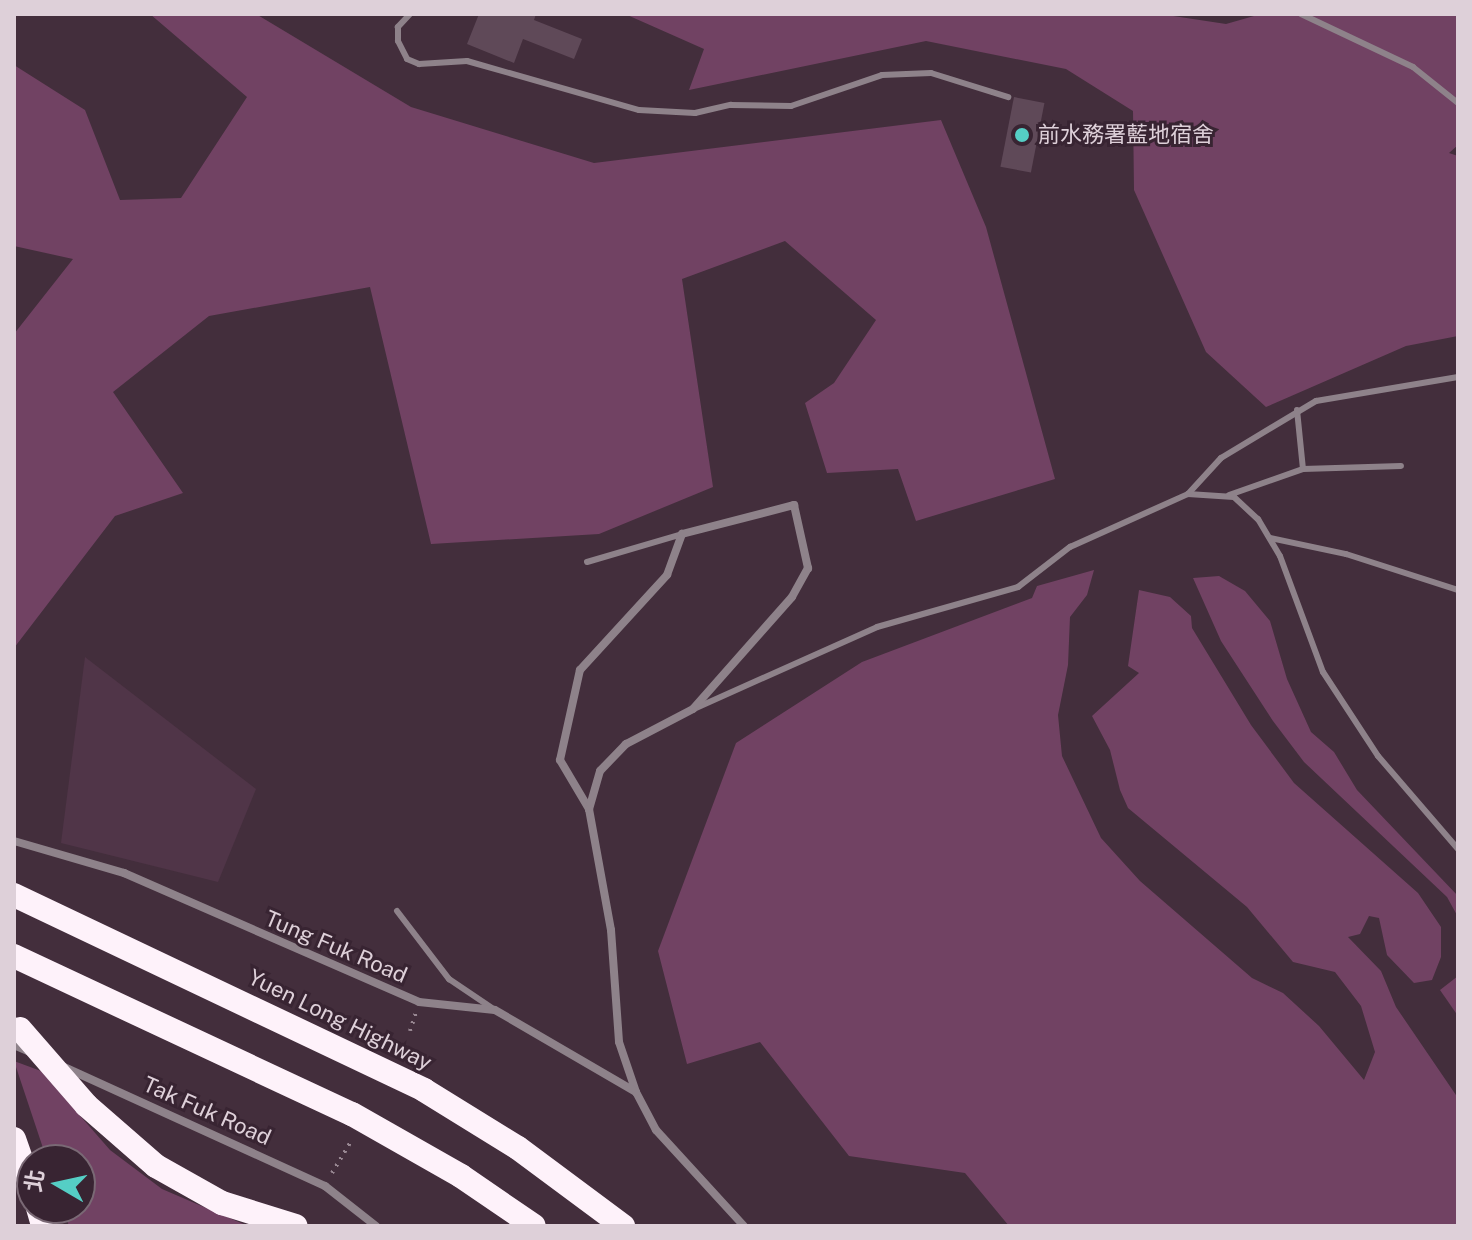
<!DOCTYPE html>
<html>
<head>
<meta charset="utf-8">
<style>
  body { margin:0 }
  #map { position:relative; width:1472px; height:1240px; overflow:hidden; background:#432e3c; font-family:"Public Sans","Noto Sans TC",sans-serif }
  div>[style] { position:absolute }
  .built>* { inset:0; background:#503548 }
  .green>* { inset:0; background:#714263 }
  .building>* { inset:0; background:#5f4958; transform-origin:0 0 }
  .path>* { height:4px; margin-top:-2px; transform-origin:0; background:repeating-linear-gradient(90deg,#988792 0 2px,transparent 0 8px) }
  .service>* { height:6px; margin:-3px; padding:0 3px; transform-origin:3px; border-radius:3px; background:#8e828a }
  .minor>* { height:8px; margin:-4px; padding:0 4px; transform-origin:4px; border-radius:4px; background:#8e828a }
  .motorway>* { height:24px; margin:-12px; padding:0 12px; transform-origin:12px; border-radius:12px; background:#fef2fa }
  .motorway-bridge>* { height:24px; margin:-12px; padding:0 12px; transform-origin:12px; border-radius:12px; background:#fef2fa }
  .dots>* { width:22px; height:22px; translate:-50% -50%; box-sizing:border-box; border:4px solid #382432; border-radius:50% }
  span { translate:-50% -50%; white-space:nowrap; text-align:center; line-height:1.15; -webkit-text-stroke:6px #382432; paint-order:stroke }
  .poi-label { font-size:22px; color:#ded0d9 }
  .left { translate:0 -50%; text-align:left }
  .street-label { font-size:22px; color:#ded0d9 }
  .frame { position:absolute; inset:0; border:16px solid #ded0d9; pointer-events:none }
  .north { position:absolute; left:16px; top:1144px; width:80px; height:80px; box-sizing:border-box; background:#382432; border:2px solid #7a6975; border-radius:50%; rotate:279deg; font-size:22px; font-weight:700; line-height:32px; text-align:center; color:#ded0d9 }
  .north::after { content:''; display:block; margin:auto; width:28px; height:36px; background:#55cec5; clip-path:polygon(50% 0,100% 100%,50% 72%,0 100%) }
</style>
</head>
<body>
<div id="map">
  <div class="built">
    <div style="clip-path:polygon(85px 657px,256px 789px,218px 882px,61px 843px)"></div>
  </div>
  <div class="green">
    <div style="clip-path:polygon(150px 14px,256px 14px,411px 107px,594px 163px,941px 120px,986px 227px,1055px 479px,916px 521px,898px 469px,827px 473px,805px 403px,834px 383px,876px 320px,785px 241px,682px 279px,713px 487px,599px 534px,431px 544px,370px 287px,209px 316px,113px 392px,183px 493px,115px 516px,14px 648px,14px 334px,73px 259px,14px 246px,14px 65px,85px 110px,120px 200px,181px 198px,247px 97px)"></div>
    <div style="clip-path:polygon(625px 14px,1160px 14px,1226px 24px,1261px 14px,1458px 14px,1458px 145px,1449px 153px,1458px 156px,1458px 336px,1406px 346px,1266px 407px,1206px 352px,1134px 190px,1133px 111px,1066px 69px,926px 41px,689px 90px,704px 49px)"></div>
    <div style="clip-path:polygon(1094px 570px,1087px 595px,1070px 617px,1068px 665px,1058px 715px,1062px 756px,1101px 838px,1140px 881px,1252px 978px,1283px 993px,1319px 1026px,1364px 1080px,1375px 1052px,1361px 1006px,1335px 972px,1293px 962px,1247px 907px,1128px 808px,1120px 790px,1110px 750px,1092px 716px,1139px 673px,1128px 666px,1139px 590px,1170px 597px,1191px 616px,1192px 628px,1251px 725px,1294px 783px,1418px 893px,1441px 927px,1441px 957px,1432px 980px,1414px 983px,1387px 955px,1379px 918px,1369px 916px,1360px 934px,1348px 937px,1381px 971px,1396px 1007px,1458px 1098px,1458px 1226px,1009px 1226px,965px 1173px,849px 1156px,760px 1042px,687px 1064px,658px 951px,736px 743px,862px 662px,1032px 598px,1037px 586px)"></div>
    <div style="clip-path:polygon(1219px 576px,1245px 591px,1270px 621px,1287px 679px,1311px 732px,1334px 752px,1357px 790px,1458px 896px,1458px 917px,1447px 897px,1304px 762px,1273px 721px,1221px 641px,1193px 578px)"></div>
    <div style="clip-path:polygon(1458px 976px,1458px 1016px,1440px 990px)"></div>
    <div style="clip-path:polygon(14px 1061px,41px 1071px,110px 1150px,162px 1189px,248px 1226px,69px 1226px,63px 1208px,80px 1208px,80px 1160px,47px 1160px)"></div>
  </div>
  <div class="building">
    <div style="clip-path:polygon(479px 14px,536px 14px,534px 20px,582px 39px,574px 59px,523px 39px,514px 63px,467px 44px)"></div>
    <div style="left:1014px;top:97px;width:31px;height:71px;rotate:11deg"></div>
  </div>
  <div class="path">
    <div style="left:410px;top:1031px;width:20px;rotate:-72deg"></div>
    <div style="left:332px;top:1173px;width:39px;rotate:-59deg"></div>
  </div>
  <div class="service">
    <div style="left:410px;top:14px;width:18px;rotate:133deg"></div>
    <div style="left:398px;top:27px;width:14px;rotate:90deg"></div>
    <div style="left:398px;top:41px;width:20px;rotate:63deg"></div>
    <div style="left:407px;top:59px;width:13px;rotate:23deg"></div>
    <div style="left:419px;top:64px;width:48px;rotate:-3.6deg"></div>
    <div style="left:467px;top:61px;width:179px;rotate:15.9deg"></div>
    <div style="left:639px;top:110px;width:56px;rotate:3.1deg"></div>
    <div style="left:695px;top:113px;width:37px;rotate:-13deg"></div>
    <div style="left:731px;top:105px;width:60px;rotate:1deg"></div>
    <div style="left:791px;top:106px;width:96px;rotate:-18.8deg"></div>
    <div style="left:882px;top:75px;width:49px;rotate:-2.3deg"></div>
    <div style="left:931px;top:73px;width:81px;rotate:17.3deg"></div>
    <div style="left:1301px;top:14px;width:124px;rotate:25.3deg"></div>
    <div style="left:1413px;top:67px;width:58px;rotate:38.7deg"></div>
    <div style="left:1297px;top:410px;width:59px;rotate:84.2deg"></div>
    <div style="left:1188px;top:494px;width:46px;rotate:3.7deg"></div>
    <div style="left:1234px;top:497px;width:33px;rotate:43deg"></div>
    <div style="left:1258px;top:519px;width:43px;rotate:59.3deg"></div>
    <div style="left:1280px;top:556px;width:124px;rotate:69.7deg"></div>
    <div style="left:1323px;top:672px;width:100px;rotate:56.8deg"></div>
    <div style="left:1378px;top:756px;width:123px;rotate:49.3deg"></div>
    <div style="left:1229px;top:495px;width:78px;rotate:-19.4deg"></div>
    <div style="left:1303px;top:469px;width:98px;rotate:-1.8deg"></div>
    <div style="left:1270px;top:538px;width:78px;rotate:11.9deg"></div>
    <div style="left:1346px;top:554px;width:118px;rotate:17.8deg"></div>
    <div style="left:587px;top:562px;width:99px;rotate:-16.4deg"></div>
    <div style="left:696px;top:708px;width:198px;rotate:-24.1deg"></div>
    <div style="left:877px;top:627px;width:147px;rotate:-15.8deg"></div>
    <div style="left:1018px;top:587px;width:66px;rotate:-37.6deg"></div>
    <div style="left:1070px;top:547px;width:129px;rotate:-24.2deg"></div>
    <div style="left:1188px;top:494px;width:49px;rotate:-47.5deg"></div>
    <div style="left:1221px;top:458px;width:111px;rotate:-31deg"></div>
    <div style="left:1316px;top:401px;width:144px;rotate:-9.6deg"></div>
    <div style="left:397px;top:911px;width:86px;rotate:52.6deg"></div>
    <div style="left:449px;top:979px;width:55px;rotate:34deg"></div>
  </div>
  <div class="minor">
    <div style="left:589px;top:809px;width:57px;rotate:-120.6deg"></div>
    <div style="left:560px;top:760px;width:92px;rotate:-77.5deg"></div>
    <div style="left:580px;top:670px;width:129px;rotate:-47.5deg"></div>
    <div style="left:667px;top:575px;width:44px;rotate:-69.9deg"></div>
    <div style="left:682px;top:534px;width:116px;rotate:-14.5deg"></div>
    <div style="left:794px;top:505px;width:65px;rotate:77.5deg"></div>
    <div style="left:808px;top:568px;width:33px;rotate:119deg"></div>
    <div style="left:792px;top:597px;width:149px;rotate:131.5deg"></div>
    <div style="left:693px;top:709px;width:76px;rotate:152.4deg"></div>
    <div style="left:626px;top:744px;width:37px;rotate:134deg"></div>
    <div style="left:600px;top:771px;width:40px;rotate:106deg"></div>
    <div style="left:589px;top:809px;width:123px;rotate:79.7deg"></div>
    <div style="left:611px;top:930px;width:112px;rotate:85.9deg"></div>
    <div style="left:619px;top:1042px;width:53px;rotate:71.2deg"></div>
    <div style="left:636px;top:1092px;width:43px;rotate:62.2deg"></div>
    <div style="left:656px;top:1130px;width:130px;rotate:47.5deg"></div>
    <div style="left:14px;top:841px;width:115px;rotate:16.2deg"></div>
    <div style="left:124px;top:873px;width:322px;rotate:23.6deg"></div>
    <div style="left:419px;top:1002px;width:76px;rotate:6deg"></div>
    <div style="left:495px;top:1010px;width:163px;rotate:30.2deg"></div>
    <div style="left:14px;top:1045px;width:17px;rotate:24deg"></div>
    <div style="left:64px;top:1067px;width:287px;rotate:24.5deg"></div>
    <div style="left:325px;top:1186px;width:65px;rotate:38.1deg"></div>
  </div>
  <div class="motorway">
    <div style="left:14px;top:895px;width:454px;rotate:25.4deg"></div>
    <div style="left:424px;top:1090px;width:110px;rotate:31.7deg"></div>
    <div style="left:518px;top:1148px;width:131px;rotate:36.6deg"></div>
    <div style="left:14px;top:956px;width:373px;rotate:25.1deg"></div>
    <div style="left:352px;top:1114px;width:125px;rotate:29.6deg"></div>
    <div style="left:461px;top:1176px;width:88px;rotate:34.4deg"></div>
    <div style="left:14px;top:1139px;width:54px;rotate:70.6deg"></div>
    <div style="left:38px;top:1208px;width:19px;rotate:74deg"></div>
  </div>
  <div class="motorway-bridge">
    <div style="left:20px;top:1029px;width:101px;rotate:49deg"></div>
    <div style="left:86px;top:1105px;width:93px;rotate:41.1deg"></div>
    <div style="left:156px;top:1166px;width:76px;rotate:29.3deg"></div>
    <div style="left:222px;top:1203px;width:77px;rotate:17.3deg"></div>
  </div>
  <div class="dots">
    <div style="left:1022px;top:135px;background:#55cec5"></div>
  </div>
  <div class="poi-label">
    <span class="left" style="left:1038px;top:135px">前水務署藍地宿舍</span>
  </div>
  <div class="street-label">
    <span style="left:336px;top:947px;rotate:23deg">Tung Fuk Road</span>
    <span style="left:340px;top:1020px;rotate:26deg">Yuen Long Highway</span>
    <span style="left:207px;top:1111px;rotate:24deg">Tak Fuk Road</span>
  </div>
  <div class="frame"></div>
  <div class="north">北</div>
</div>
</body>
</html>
